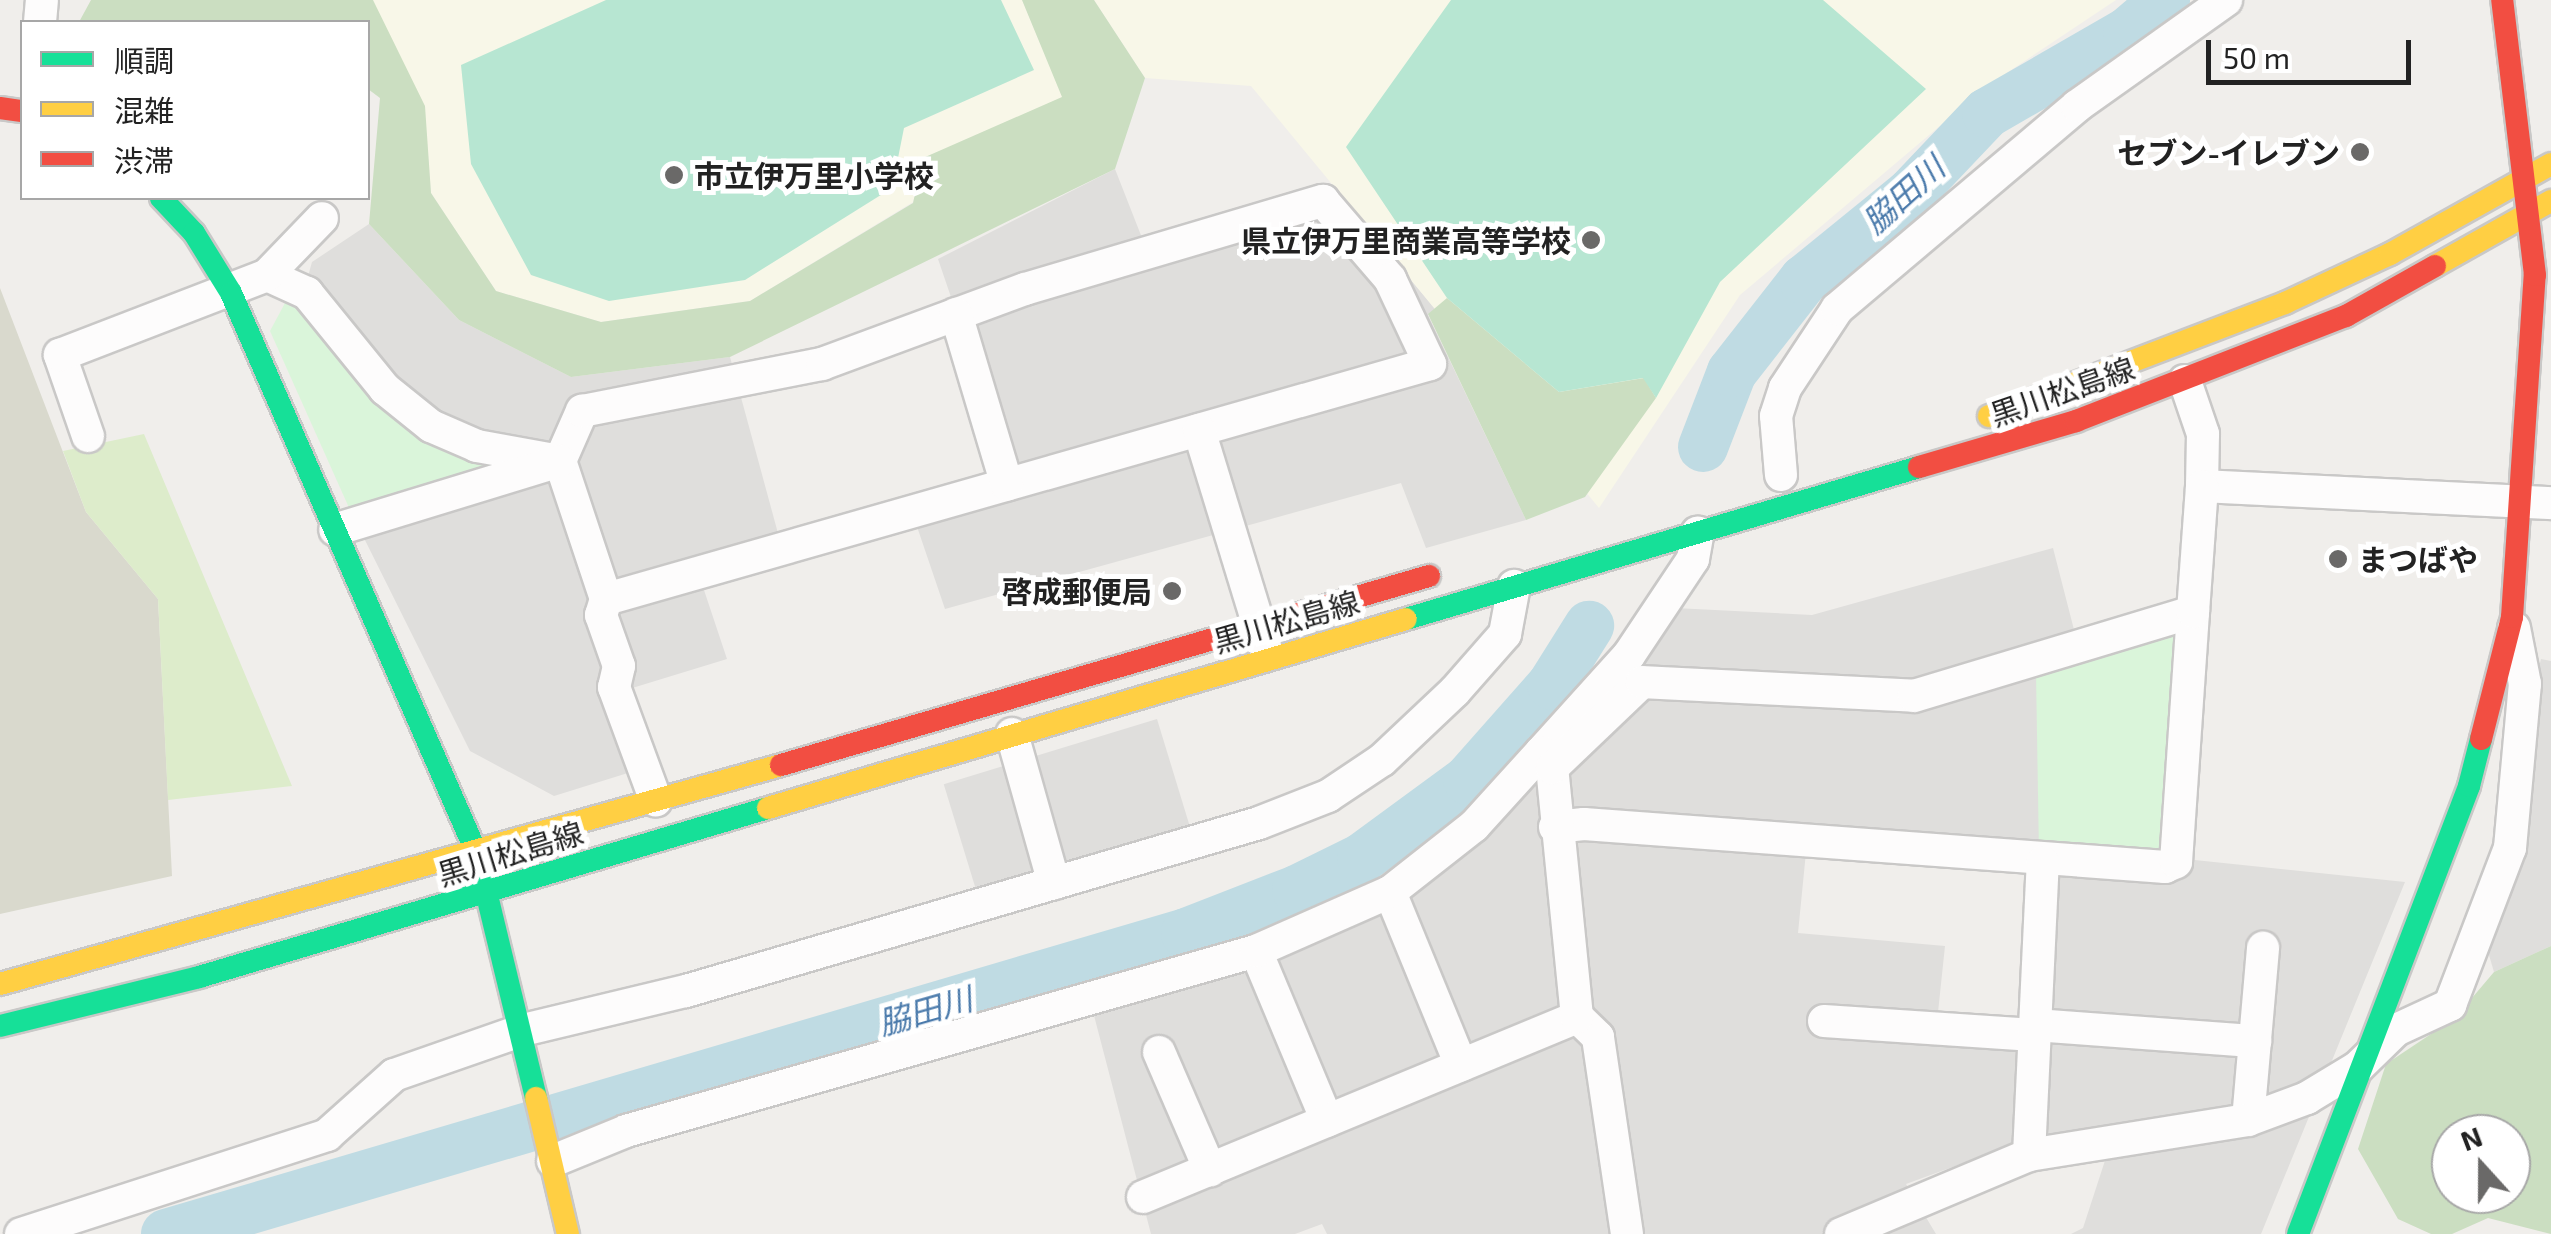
<!DOCTYPE html>
<html>
<head>
<meta charset="utf-8">
<style>
  body { margin:0 }
  #map { position:relative; width:2551px; height:1234px; overflow:hidden; background:#f0eeeb; font-family:"Exo 2","Noto Sans JP",sans-serif }
  div>[style] { position:absolute }
  .residential>* { inset:0; background:#dfdedc; transform-origin:0 0 }
  .education>* { inset:0; background:#f8f7e8 }
  .construction>* { inset:0; background:#d9d9cd }
  .grass>* { inset:0; background:#ddeccb }
  .forest>* { inset:0; background:#cbdec1 }
  .park>* { inset:0; background:#daf5da }
  .pitch>* { inset:0; background:#b7e6d2 }
  .river>* { height:50px; margin:-25px; padding:0 25px; transform-origin:25px; border-radius:25px; background:#bfdbe3 }
  .roads { filter:drop-shadow(2px 0 #c9c8c7) drop-shadow(-2px 0 #c9c8c7) drop-shadow(0 2px #c9c8c7) drop-shadow(0 -2px #c9c8c7) }
  .street>* { height:32px; margin:-16px; padding:0 16px; transform-origin:16px; border-radius:16px; background:#fdfcfc }
  .fast>* { height:22px; margin:-11px; padding:0 11px; transform-origin:11px; border-radius:11px; background:#16e098 }
  .slow>* { height:22px; margin:-11px; padding:0 11px; transform-origin:11px; border-radius:11px; background:#ffcf43 }
  .jam>* { height:22px; margin:-11px; padding:0 11px; transform-origin:11px; border-radius:11px; background:#f24e42 }
  .dots>* { width:28px; height:28px; translate:-50% -50%; box-sizing:border-box; border:5px solid #fff; border-radius:50% }
  span { translate:-50% -50%; white-space:nowrap; text-align:center; line-height:1.15; -webkit-text-stroke:10px #fff; paint-order:stroke }
  .poi-label { font-size:30px; color:#222; font-weight:700 }
  .right { translate:-100% -50%; text-align:right }
  .left { translate:0 -50%; text-align:left }
  .street-label { font-size:30px; color:#222 }
  .water-label { font-size:32px; color:#4a7aab; font-style:italic }
  .legend { position:absolute; left:20px; top:20px; width:350px; height:180px; box-sizing:border-box; background:#fff; border:2px solid #a7a7a7; margin:0; padding:12px 18px; list-style:none; font-size:30px; color:#222 }
  .legend li { display:flex; align-items:center; gap:20px; height:50px }
  .legend b { width:50px; border:2px solid #a7a7a7 }
  .north { position:absolute; left:2431px; top:1114px; width:100px; height:100px; box-sizing:border-box; background:#fff; border:2px solid #a7a7a7; border-radius:50%; rotate:339deg; font-size:28px; font-weight:700; line-height:40px; text-align:center; color:#222 }
  .north::after { content:''; display:block; margin:auto; width:35px; height:45px; background:#6a6968; clip-path:polygon(50% 0,100% 100%,50% 72%,0 100%) }
  .scale { position:absolute; left:2206px; top:40px; width:205px; height:45px; box-sizing:border-box; border:5px solid #222; border-top:0; padding-left:12px; font-size:30px; line-height:35px; white-space:nowrap; color:#222; -webkit-text-stroke:8px #fff; paint-order:stroke }
</style>
</head>
<body>
<div id="map">
  <div class="residential">
    <div style="clip-path:polygon(1115px 169px,1144px 243px,1332px 184px,1435px 309px,1428px 315px,1526px 520px,1426px 548px,1401px 483px,945px 609px,910px 506px,1011px 473px,938px 259px)"></div>
    <div style="clip-path:polygon(369px 224px,459px 320px,571px 377px,730px 357px,785px 559px,701px 581px,727px 659px,629px 689px,660px 763px,554px 796px,470px 751px,350px 510px,301px 301px,312px 262px)"></div>
    <div style="clip-path:polygon(evenodd,2053px 548px,2081px 657px,2166px 857px,2405px 882px,2261px 1234px,2071px 1234px,2083px 1228px,2113px 1136px,2018px 1143px,1906px 1184px,1936px 1234px,1327px 1234px,1322px 1224px,1295px 1234px,1151px 1234px,1091px 1004px,1401px 892px,1675px 608px,1812px 615px,2053px 548px,1808px 832px,2038px 854px,2025px 1027px,1937px 1022px,1945px 946px,1798px 933px,1808px 832px)"></div>
    <div style="clip-path:polygon(2541px 659px,2551px 661px,2551px 946px,2494px 972px,2478px 918px)"></div>
    <div style="left:1157px;top:719px;width:121px;height:223px;rotate:73deg"></div>
  </div>
  <div class="education">
    <div style="clip-path:polygon(326px 0,1022px 0,1063px 97px,924px 158px,913px 202px,750px 301px,601px 322px,496px 291px,431px 193px,424px 106px,368px 22px)"></div>
    <div style="clip-path:polygon(1094px 0,2116px 0,1987px 86px,1740px 295px,1599px 508px,1251px 86px,1145px 78px)"></div>
  </div>
  <div class="construction">
    <div style="clip-path:polygon(0 288px,86px 512px,158px 599px,172px 876px,0 914px)"></div>
  </div>
  <div class="grass">
    <div style="clip-path:polygon(144px 434px,292px 786px,168px 800px,158px 599px,86px 512px,63px 451px)"></div>
  </div>
  <div class="forest">
    <div style="clip-path:polygon(91px 0,373px 0,425px 106px,431px 193px,496px 291px,601px 322px,750px 301px,913px 203px,923px 158px,1062px 97px,1022px 0,1094px 0,1145px 78px,1115px 169px,730px 357px,571px 377px,459px 320px,369px 224px,380px 98px,368px 89px,368px 22px,79px 22px)"></div>
    <div style="clip-path:polygon(1447px 298px,1559px 392px,1644px 378px,1656px 398px,1585px 497px,1526px 520px,1428px 314px)"></div>
    <div style="clip-path:polygon(evenodd,2551px 946px,2551px 1234px,2488px 1218px,2452px 1234px,2431px 1234px,2398px 1219px,2358px 1149px,2386px 1064px,2455px 1018px,2494px 972px,2551px 946px,2451px 1134px,2511px 1134px,2511px 1194px,2451px 1194px,2451px 1134px)"></div>
  </div>
  <div class="park">
    <div style="clip-path:polygon(301px 301px,504px 467px,350px 510px,270px 331px,285px 303px)"></div>
    <div style="clip-path:polygon(2182px 626px,2166px 857px,2039px 854px,2036px 673px)"></div>
  </div>
  <div class="pitch">
    <div style="clip-path:polygon(606px 0,1001px 0,1034px 70px,904px 128px,892px 188px,745px 280px,609px 301px,531px 275px,471px 164px,461px 65px)"></div>
    <div style="clip-path:polygon(1451px 0,1823px 0,1926px 89px,1720px 282px,1656px 398px,1643px 378px,1559px 392px,1447px 298px,1346px 147px)"></div>
  </div>
  <div class="river">
    <div style="left:1703px;top:447px;width:80px;rotate:-68.9deg"></div>
    <div style="left:1732px;top:372px;width:117px;rotate:-52deg"></div>
    <div style="left:1804px;top:280px;width:138px;rotate:-39.1deg"></div>
    <div style="left:1911px;top:193px;width:110px;rotate:-46.5deg"></div>
    <div style="left:1987px;top:113px;width:163px;rotate:-29.9deg"></div>
    <div style="left:2128px;top:32px;width:49px;rotate:-40.9deg"></div>
    <div style="left:166px;top:1234px;width:1063px;rotate:-16.44deg"></div>
    <div style="left:1186px;top:933px;width:119px;rotate:-21.2deg"></div>
    <div style="left:1297px;top:890px;width:72px;rotate:-26.2deg"></div>
    <div style="left:1362px;top:858px;width:132px;rotate:-36.3deg"></div>
    <div style="left:1468px;top:780px;width:127px;rotate:-48.5deg"></div>
    <div style="left:1552px;top:685px;width:70px;rotate:-57.9deg"></div>
  </div>
  <div class="roads">
    <div class="street">
      <div style="left:40px;top:22px;width:22px;rotate:-85deg"></div>
      <div style="left:267px;top:275px;width:44px;rotate:24.2deg"></div>
      <div style="left:307px;top:293px;width:124px;rotate:50.9deg"></div>
      <div style="left:385px;top:389px;width:59px;rotate:38.8deg"></div>
      <div style="left:431px;top:426px;width:50px;rotate:23.5deg"></div>
      <div style="left:477px;top:446px;width:84px;rotate:10.2deg"></div>
      <div style="left:560px;top:461px;width:55px;rotate:-66.3deg"></div>
      <div style="left:582px;top:411px;width:245px;rotate:-11.1deg"></div>
      <div style="left:822px;top:364px;width:216px;rotate:-20.3deg"></div>
      <div style="left:1025px;top:289px;width:311px;rotate:-16.5deg"></div>
      <div style="left:1323px;top:201px;width:103px;rotate:49.3deg"></div>
      <div style="left:1390px;top:279px;width:94px;rotate:64.8deg"></div>
      <div style="left:1430px;top:364px;width:857px;rotate:164.08deg"></div>
      <div style="left:606px;top:599px;width:145px;rotate:-108.4deg"></div>
      <div style="left:560px;top:461px;width:235px;rotate:163deg"></div>
      <div style="left:956px;top:314px;width:178px;rotate:73.4deg"></div>
      <div style="left:2185px;top:381px;width:56px;rotate:71.2deg"></div>
      <div style="left:2203px;top:434px;width:52px;rotate:91.1deg"></div>
      <div style="left:2202px;top:486px;width:349px;rotate:2.8deg"></div>
      <div style="left:1199px;top:430px;width:226px;rotate:73deg"></div>
      <div style="left:88px;top:436px;width:86px;rotate:-109.1deg"></div>
      <div style="left:60px;top:355px;width:222px;rotate:-21.1deg"></div>
      <div style="left:267px;top:275px;width:79px;rotate:-46deg"></div>
      <div style="left:1781px;top:475px;width:59px;rotate:-94.8deg"></div>
      <div style="left:1776px;top:416px;width:29px;rotate:-72deg"></div>
      <div style="left:1785px;top:388px;width:95px;rotate:-56.6deg"></div>
      <div style="left:1837px;top:309px;width:314px;rotate:-40.2deg"></div>
      <div style="left:2077px;top:106px;width:183px;rotate:-35.4deg"></div>
      <div style="left:606px;top:599px;width:17px;rotate:107deg"></div>
      <div style="left:601px;top:615px;width:54px;rotate:70.6deg"></div>
      <div style="left:619px;top:666px;width:22px;rotate:103deg"></div>
      <div style="left:614px;top:687px;width:121px;rotate:69.8deg"></div>
      <div style="left:1012px;top:734px;width:155px;rotate:74.3deg"></div>
      <div style="left:1544px;top:749px;width:127px;rotate:-47.9deg"></div>
      <div style="left:1629px;top:655px;width:115px;rotate:-56.3deg"></div>
      <div style="left:1693px;top:559px;width:27px;rotate:-80deg"></div>
      <div style="left:1555px;top:827px;width:29px;rotate:-6deg"></div>
      <div style="left:1584px;top:824px;width:583px;rotate:4.23deg"></div>
      <div style="left:2165px;top:867px;width:12px;rotate:-24deg"></div>
      <div style="left:2176px;top:862px;width:251px;rotate:-86.1deg"></div>
      <div style="left:1390px;top:892px;width:187px;rotate:67.7deg"></div>
      <div style="left:1256px;top:951px;width:184px;rotate:67.3deg"></div>
      <div style="left:1824px;top:1021px;width:210px;rotate:3.8deg"></div>
      <div style="left:2035px;top:1025px;width:221px;rotate:4.2deg"></div>
      <div style="left:1159px;top:1052px;width:129px;rotate:66.6deg"></div>
      <div style="left:2248px;top:1120px;width:173px;rotate:-85deg"></div>
      <div style="left:2029px;top:1155px;width:293px;rotate:-87.3deg"></div>
      <div style="left:553px;top:1161px;width:79px;rotate:-22.3deg"></div>
      <div style="left:626px;top:1131px;width:655px;rotate:-15.95deg"></div>
      <div style="left:1256px;top:951px;width:146px;rotate:-23.8deg"></div>
      <div style="left:1390px;top:892px;width:107px;rotate:-38.2deg"></div>
      <div style="left:1474px;top:826px;width:100px;rotate:-47.8deg"></div>
      <div style="left:1541px;top:752px;width:19px;rotate:55deg"></div>
      <div style="left:1143px;top:1197px;width:470px;rotate:-22.5deg"></div>
      <div style="left:21px;top:1234px;width:322px;rotate:-17.9deg"></div>
      <div style="left:327px;top:1135px;width:90px;rotate:-41.8deg"></div>
      <div style="left:394px;top:1075px;width:137px;rotate:-19.2deg"></div>
      <div style="left:523px;top:1030px;width:168px;rotate:-13.5deg"></div>
      <div style="left:686px;top:991px;width:597px;rotate:-16.34deg"></div>
      <div style="left:1259px;top:823px;width:74px;rotate:-21.4deg"></div>
      <div style="left:1328px;top:796px;width:65px;rotate:-33.7deg"></div>
      <div style="left:1382px;top:760px;width:100px;rotate:-43.4deg"></div>
      <div style="left:1455px;top:691px;width:76px;rotate:-48.7deg"></div>
      <div style="left:1505px;top:634px;width:49px;rotate:-79.4deg"></div>
      <div style="left:1627px;top:1234px;width:199px;rotate:-98.4deg"></div>
      <div style="left:1598px;top:1037px;width:29px;rotate:-136deg"></div>
      <div style="left:1577px;top:1017px;width:250px;rotate:-95.7deg"></div>
      <div style="left:1552px;top:768px;width:124px;rotate:-43.7deg"></div>
      <div style="left:1642px;top:682px;width:272px;rotate:2.9deg"></div>
      <div style="left:1914px;top:696px;width:291px;rotate:-16.8deg"></div>
      <div style="left:2193px;top:612px;width:126px;rotate:-85.9deg"></div>
      <div style="left:1841px;top:1234px;width:204px;rotate:-22.8deg"></div>
      <div style="left:2029px;top:1155px;width:222px;rotate:-9.1deg"></div>
      <div style="left:2248px;top:1120px;width:63px;rotate:-20.4deg"></div>
      <div style="left:2307px;top:1098px;width:60px;rotate:-31.3deg"></div>
      <div style="left:2358px;top:1067px;width:53px;rotate:-44.2deg"></div>
      <div style="left:2396px;top:1030px;width:60px;rotate:-24.8deg"></div>
      <div style="left:2450px;top:1005px;width:168px;rotate:-69.1deg"></div>
      <div style="left:2510px;top:848px;width:165px;rotate:-84.8deg"></div>
      <div style="left:2525px;top:684px;width:57px;rotate:-101.1deg"></div>
    </div>
    <div class="fast">
      <div style="left:161px;top:198px;width:48px;rotate:46.7deg"></div>
      <div style="left:194px;top:233px;width:70px;rotate:58.3deg"></div>
      <div style="left:231px;top:293px;width:613px;rotate:66.32deg"></div>
      <div style="left:477px;top:854px;width:251px;rotate:76.4deg"></div>
      <div style="left:1406px;top:619px;width:535px;rotate:-16.5deg"></div>
      <div style="left:0;top:1026px;width:205px;rotate:-13.8deg"></div>
      <div style="left:199px;top:977px;width:594px;rotate:-16.54deg"></div>
      <div style="left:2298px;top:1234px;width:480px;rotate:-69.1deg"></div>
      <div style="left:2469px;top:786px;width:49px;rotate:-75.7deg"></div>
    </div>
    <div class="slow">
      <div style="left:2435px;top:266px;width:133px;rotate:-29.3deg"></div>
      <div style="left:1989px;top:416px;width:317px;rotate:-20.9deg"></div>
      <div style="left:2285px;top:303px;width:116px;rotate:-25deg"></div>
      <div style="left:2390px;top:254px;width:184px;rotate:-29.2deg"></div>
      <div style="left:768px;top:808px;width:665px;rotate:-16.5deg"></div>
      <div style="left:0;top:984px;width:811px;rotate:-15.66deg"></div>
      <div style="left:536px;top:1098px;width:140px;rotate:76.8deg"></div>
    </div>
    <div class="jam">
      <div style="left:0;top:108px;width:22px;rotate:8deg"></div>
      <div style="left:1919px;top:467px;width:164px;rotate:-16.3deg"></div>
      <div style="left:2076px;top:421px;width:290px;rotate:-21.3deg"></div>
      <div style="left:2346px;top:316px;width:102px;rotate:-29.3deg"></div>
      <div style="left:2481px;top:739px;width:126px;rotate:-75.7deg"></div>
      <div style="left:2512px;top:617px;width:343px;rotate:-86.2deg"></div>
      <div style="left:2535px;top:275px;width:277px;rotate:-96.8deg"></div>
      <div style="left:781px;top:765px;width:675px;rotate:-16.26deg"></div>
    </div>
  </div>
  <div class="dots">
    <div style="left:2360px;top:152px;background:#6a6968"></div>
    <div style="left:674px;top:175px;background:#6a6968"></div>
    <div style="left:1591px;top:240px;background:#6a6968"></div>
    <div style="left:2338px;top:559px;background:#6a6968"></div>
    <div style="left:1172px;top:591px;background:#6a6968"></div>
  </div>
  <div class="poi-label">
    <span class="right" style="left:2340px;top:152px">セブン-イレブン</span>
    <span class="left" style="left:694px;top:175px">市立伊万里小学校</span>
    <span class="right" style="left:1571px;top:240px">県立伊万里商業高等学校</span>
    <span class="left" style="left:2358px;top:559px">まつばや</span>
    <span class="right" style="left:1152px;top:591px">啓成郵便局</span>
  </div>
  <div class="street-label">
    <span style="left:2062px;top:391px;rotate:-19deg">黒川松島線</span>
    <span style="left:1286px;top:621px;rotate:-16deg">黒川松島線</span>
    <span style="left:510px;top:853px;rotate:-17deg">黒川松島線</span>
  </div>
  <div class="water-label">
    <span style="left:1903px;top:194px;rotate:-42deg">脇田川</span>
    <span style="left:925px;top:1010px;rotate:-16deg">脇田川</span>
  </div>
  <ul class="legend">
  <li><b style="height:12px;background:#16e098"></b>順調</li>
  <li><b style="height:12px;background:#ffcf43"></b>混雑</li>
  <li><b style="height:12px;background:#f24e42"></b>渋滞</li>
  </ul>
  <div class="north">N</div>
  <div class="scale">50 m</div>
</div>
</body>
</html>
